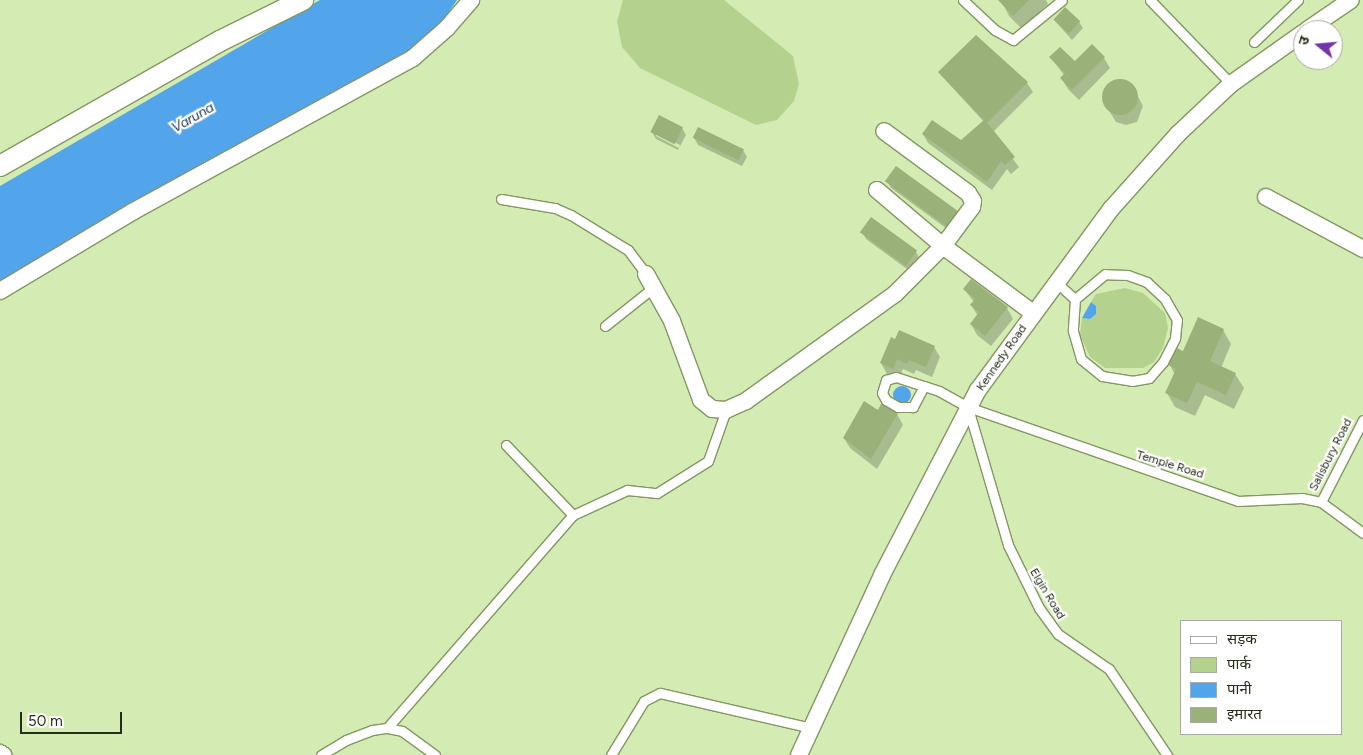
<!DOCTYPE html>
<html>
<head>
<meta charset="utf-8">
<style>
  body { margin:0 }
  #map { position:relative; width:1363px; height:755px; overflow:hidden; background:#d4ecb3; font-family:Figtree,"Noto Sans Devanagari",sans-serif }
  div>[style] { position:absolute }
  .green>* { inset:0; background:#b5d18e }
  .water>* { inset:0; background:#53a5eb }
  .round { border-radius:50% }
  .shadow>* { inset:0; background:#0003 }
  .building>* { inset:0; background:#9ab17a; transform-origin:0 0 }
  .roads { filter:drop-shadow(1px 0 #829862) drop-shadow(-1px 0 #829862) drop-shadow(0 1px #829862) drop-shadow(0 -1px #829862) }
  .service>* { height:9px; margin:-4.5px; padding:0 4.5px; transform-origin:4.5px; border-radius:4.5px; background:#fff }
  .minor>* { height:16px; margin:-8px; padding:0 8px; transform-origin:8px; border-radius:8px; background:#fff }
  .tertiary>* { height:20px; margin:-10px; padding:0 10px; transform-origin:10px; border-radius:10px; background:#fff }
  span { translate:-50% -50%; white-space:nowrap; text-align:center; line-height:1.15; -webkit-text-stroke:4.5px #fff; paint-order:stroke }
  .street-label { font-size:12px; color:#252e18 }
  .water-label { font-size:14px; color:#0f314d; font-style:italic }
  .legend { position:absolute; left:1180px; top:620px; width:162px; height:115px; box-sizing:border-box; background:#fff; border:1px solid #a8aba3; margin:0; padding:6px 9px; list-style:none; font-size:15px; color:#252e18 }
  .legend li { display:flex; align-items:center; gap:10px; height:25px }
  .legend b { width:25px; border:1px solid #a8aba3 }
  .north { position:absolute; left:1293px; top:20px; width:50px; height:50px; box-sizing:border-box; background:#fff; border:1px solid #a8aba3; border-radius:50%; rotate:287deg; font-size:14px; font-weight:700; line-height:20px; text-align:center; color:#252e18 }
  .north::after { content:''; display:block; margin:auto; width:18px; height:22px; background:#7533a8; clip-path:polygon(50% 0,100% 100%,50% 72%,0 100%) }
  .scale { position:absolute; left:20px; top:712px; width:102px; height:22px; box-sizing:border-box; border:2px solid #252e18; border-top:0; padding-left:6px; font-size:15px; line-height:18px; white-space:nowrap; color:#252e18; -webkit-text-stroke:4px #fff; paint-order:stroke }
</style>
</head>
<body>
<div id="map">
  <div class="green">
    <div style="clip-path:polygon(623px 0,724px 0,793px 56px,799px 84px,794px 101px,777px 120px,756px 125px,640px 68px,622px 47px,617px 22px)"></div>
    <div style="clip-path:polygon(1125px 288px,1143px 293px,1165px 313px,1168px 328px,1163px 348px,1154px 362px,1143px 368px,1105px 368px,1090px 357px,1080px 335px,1082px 318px,1090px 319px,1096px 306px,1091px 302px,1096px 294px)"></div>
  </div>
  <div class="water">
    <div style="clip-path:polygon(320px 0,457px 0,431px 38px,0 297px,0 186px)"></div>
    <div style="clip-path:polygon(1091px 302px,1096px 306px,1096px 314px,1090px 319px,1082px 318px)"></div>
    <div class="round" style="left:893px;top:386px;width:18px;height:18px"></div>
  </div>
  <div class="shadow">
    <div style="clip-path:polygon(1001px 0,1046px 0,1048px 4px,1022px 29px,1009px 16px)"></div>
    <div style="clip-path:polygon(1054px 20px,1079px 22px,1083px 28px,1072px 40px)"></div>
    <div style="clip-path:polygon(976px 37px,1027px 83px,1033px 92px,993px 132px,1019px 167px,1011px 174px,1007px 169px,992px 190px,928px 143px,923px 134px,961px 142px,984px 122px,939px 73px)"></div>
    <div style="clip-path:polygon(1051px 58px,1075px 63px,1104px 58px,1110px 68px,1079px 100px,1068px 89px,1061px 78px,1064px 75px)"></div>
    <div style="clip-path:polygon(1123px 80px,1132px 85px,1143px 106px,1137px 122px,1126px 125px,1116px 122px,1103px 101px,1107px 85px)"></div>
    <div style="clip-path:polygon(evenodd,682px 128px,686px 135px,678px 150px,656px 139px,652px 132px,682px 128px,656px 133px,680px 145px,679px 148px,656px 136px,656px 133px)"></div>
    <div style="clip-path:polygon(694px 138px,743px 150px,747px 157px,742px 166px,698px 145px)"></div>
    <div style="clip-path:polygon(887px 181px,956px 212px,960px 218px,950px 231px,891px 188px)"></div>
    <div style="clip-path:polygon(871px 219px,916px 252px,920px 259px,911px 272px,866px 239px,862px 232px)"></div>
    <div style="clip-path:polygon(964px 289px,1007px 308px,1013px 319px,991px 346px,977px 335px,971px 324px,978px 316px,971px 305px,974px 302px)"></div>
    <div style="clip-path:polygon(1223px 330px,1231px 344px,1221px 368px,1235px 374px,1244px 388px,1234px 409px,1205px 395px,1195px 416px,1175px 407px,1167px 393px,1175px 375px,1170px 365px,1184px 353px)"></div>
    <div style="clip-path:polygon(934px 347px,940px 357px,932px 377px,916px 370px,914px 374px,903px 369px,899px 379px,887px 374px,881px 363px)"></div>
    <div style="clip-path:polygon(879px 411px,897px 414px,903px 425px,877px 469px,850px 448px,844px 438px)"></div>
  </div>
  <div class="building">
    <div style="clip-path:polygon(998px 0,1029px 0,1013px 16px)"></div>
    <div style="left:1065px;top:7px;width:21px;height:17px;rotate:43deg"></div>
    <div style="clip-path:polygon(976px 35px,1028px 82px,987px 123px,985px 120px,1015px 157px,1005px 165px,1001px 161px,987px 182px,922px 134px,932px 120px,961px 140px,984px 120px,938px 72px)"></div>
    <div style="clip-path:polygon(1092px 44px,1105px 57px,1072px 90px,1060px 78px,1065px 73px,1049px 57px,1060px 47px,1075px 61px)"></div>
    <div class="round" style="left:1102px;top:79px;width:36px;height:36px"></div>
    <div style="left:659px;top:115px;width:27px;height:19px;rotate:27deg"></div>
    <div style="left:698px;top:127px;width:51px;height:12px;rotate:26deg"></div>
    <div style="left:896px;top:166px;width:76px;height:19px;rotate:36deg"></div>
    <div style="left:871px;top:217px;width:57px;height:19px;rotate:36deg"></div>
    <div style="clip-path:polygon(971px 279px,1008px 307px,985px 336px,970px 324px,979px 312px,970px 305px,975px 299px,963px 289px)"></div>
    <div style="clip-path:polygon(1198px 317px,1224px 329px,1210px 361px,1236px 373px,1226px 395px,1197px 382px,1187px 403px,1165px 393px,1176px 369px,1168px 365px,1177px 348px,1183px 351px)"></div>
    <div style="clip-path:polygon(899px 330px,935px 346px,926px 367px,909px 360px,907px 364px,897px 359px,893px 369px,880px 363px,891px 337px,895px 339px)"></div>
    <div style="clip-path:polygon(864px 401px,878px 410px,881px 404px,898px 413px,871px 459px,843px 438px)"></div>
  </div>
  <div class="roads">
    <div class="service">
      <div style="left:963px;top:0;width:44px;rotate:43.2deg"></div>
      <div style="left:995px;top:30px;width:21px;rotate:29deg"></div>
      <div style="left:1013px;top:40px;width:63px;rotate:-39.2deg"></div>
      <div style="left:1150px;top:0;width:117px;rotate:46deg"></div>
      <div style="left:1254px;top:42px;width:61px;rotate:-43.7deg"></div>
      <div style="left:501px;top:199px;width:55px;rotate:9.5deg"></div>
      <div style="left:555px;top:208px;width:17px;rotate:24deg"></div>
      <div style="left:571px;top:215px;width:67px;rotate:31.6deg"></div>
      <div style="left:628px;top:250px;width:30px;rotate:53deg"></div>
      <div style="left:1057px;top:283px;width:24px;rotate:42deg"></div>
      <div style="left:1075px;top:299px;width:32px;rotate:94deg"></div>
      <div style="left:1073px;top:331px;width:29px;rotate:74deg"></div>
      <div style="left:1081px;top:359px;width:27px;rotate:39deg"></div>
      <div style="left:1102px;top:376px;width:30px;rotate:9deg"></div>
      <div style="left:1132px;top:381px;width:17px;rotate:-10deg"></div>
      <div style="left:1149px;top:378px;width:21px;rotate:-49deg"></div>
      <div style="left:1163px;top:362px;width:27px;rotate:-63deg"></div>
      <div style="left:1175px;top:338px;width:18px;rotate:-84deg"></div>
      <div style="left:1177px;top:320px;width:24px;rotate:-120deg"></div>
      <div style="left:1165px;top:299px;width:25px;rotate:-137deg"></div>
      <div style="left:1147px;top:282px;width:20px;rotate:-160deg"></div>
      <div style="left:1128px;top:275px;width:23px;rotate:-178deg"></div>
      <div style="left:1105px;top:274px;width:39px;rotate:140deg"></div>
      <div style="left:605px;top:326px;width:63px;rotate:-38.5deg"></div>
      <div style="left:924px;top:386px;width:24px;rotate:118deg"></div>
      <div style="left:913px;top:407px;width:15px;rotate:180deg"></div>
      <div style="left:898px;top:407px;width:14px;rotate:-150deg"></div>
      <div style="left:886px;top:400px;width:8px;rotate:-120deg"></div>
      <div style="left:882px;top:393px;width:14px;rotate:-73deg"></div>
      <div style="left:886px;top:380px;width:10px;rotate:-17deg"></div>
      <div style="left:896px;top:377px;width:29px;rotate:18deg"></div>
      <div style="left:924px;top:386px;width:16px;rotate:18deg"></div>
      <div style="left:939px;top:391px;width:33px;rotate:29deg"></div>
      <div style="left:968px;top:407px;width:286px;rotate:19.2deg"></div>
      <div style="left:1238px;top:501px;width:64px;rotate:-2.7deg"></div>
      <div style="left:1302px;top:498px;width:19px;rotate:12deg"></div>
      <div style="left:1321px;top:502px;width:52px;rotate:36.4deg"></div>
      <div style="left:968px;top:408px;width:143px;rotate:73.7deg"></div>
      <div style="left:1008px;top:545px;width:70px;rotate:63.8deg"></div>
      <div style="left:1039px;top:608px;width:32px;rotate:54deg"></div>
      <div style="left:1058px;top:634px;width:62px;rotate:34.5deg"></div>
      <div style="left:1109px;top:669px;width:104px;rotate:56deg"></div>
      <div style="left:506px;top:445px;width:97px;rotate:46.3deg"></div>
      <div style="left:1321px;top:502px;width:92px;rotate:-62.9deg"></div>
      <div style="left:387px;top:728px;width:283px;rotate:-48.9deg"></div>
      <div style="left:573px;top:515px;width:60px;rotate:-24.8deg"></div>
      <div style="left:627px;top:490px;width:30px;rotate:6deg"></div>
      <div style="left:657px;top:493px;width:60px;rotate:-32.1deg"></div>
      <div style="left:708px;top:461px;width:54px;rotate:-70.6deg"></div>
      <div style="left:321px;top:755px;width:29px;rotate:-31deg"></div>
      <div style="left:346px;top:740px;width:28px;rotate:-21deg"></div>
      <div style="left:372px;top:730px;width:15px;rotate:-8deg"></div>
      <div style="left:387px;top:728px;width:15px;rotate:11deg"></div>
      <div style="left:402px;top:731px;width:41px;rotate:36deg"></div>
      <div style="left:611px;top:755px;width:63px;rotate:-58.6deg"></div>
      <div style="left:644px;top:701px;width:18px;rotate:-27deg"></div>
      <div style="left:660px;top:693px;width:156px;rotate:13deg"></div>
    </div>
    <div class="minor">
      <div style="left:1307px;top:30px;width:53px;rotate:-34.3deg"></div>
      <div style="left:877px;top:190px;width:87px;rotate:40.3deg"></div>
      <div style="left:943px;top:246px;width:112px;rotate:36.7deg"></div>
      <div style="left:1266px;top:197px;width:110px;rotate:28.2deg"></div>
      <div style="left:646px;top:274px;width:54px;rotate:61deg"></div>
      <div style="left:672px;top:321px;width:84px;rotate:69.8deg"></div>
      <div style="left:701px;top:400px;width:14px;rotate:39deg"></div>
      <div style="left:712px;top:409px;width:14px;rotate:4deg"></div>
      <div style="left:726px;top:410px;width:22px;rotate:-24deg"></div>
      <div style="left:746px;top:401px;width:183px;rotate:-35.7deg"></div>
      <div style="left:895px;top:294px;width:68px;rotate:-45deg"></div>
      <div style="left:943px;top:246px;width:49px;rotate:-53.4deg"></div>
      <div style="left:972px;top:207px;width:6px;rotate:-81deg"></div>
      <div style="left:973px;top:201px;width:9px;rotate:-122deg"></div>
      <div style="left:968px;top:193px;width:104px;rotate:-143.6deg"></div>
      <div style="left:0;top:291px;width:154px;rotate:-30.9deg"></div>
      <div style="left:132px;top:212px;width:320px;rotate:-28.7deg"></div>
      <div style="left:413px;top:58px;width:45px;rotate:-41.4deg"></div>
      <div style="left:447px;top:28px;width:37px;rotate:-49deg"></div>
      <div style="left:0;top:753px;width:4px;rotate:34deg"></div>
      <div style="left:799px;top:755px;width:198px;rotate:-65.2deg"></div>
      <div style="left:882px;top:575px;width:208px;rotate:-62.6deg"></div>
      <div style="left:978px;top:390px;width:225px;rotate:-53.7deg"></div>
      <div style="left:1111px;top:209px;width:101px;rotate:-48.2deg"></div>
      <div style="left:1178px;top:134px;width:73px;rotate:-43.3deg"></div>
      <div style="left:1231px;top:84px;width:88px;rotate:-35.3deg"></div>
    </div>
    <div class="tertiary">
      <div style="left:0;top:166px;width:253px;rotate:-29.6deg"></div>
      <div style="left:220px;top:41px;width:93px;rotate:-26.3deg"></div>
    </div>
  </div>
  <div class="street-label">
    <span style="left:1002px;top:358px;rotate:-55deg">Kennedy Road</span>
    <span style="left:1331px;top:455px;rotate:-63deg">Salisbury Road</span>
    <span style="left:1170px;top:465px;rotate:17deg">Temple Road</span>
    <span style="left:1047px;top:594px;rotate:59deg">Elgin Road</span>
  </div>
  <div class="water-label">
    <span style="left:193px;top:118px;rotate:-30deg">Varuna</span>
  </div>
  <ul class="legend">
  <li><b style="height:6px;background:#fff"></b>सड़क</li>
  <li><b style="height:14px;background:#b5d18e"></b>पार्क</li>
  <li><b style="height:14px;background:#53a5eb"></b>पानी</li>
  <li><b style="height:14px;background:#9ab17a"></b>इमारत</li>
  </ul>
  <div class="north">उ</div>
  <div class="scale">50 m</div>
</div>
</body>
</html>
